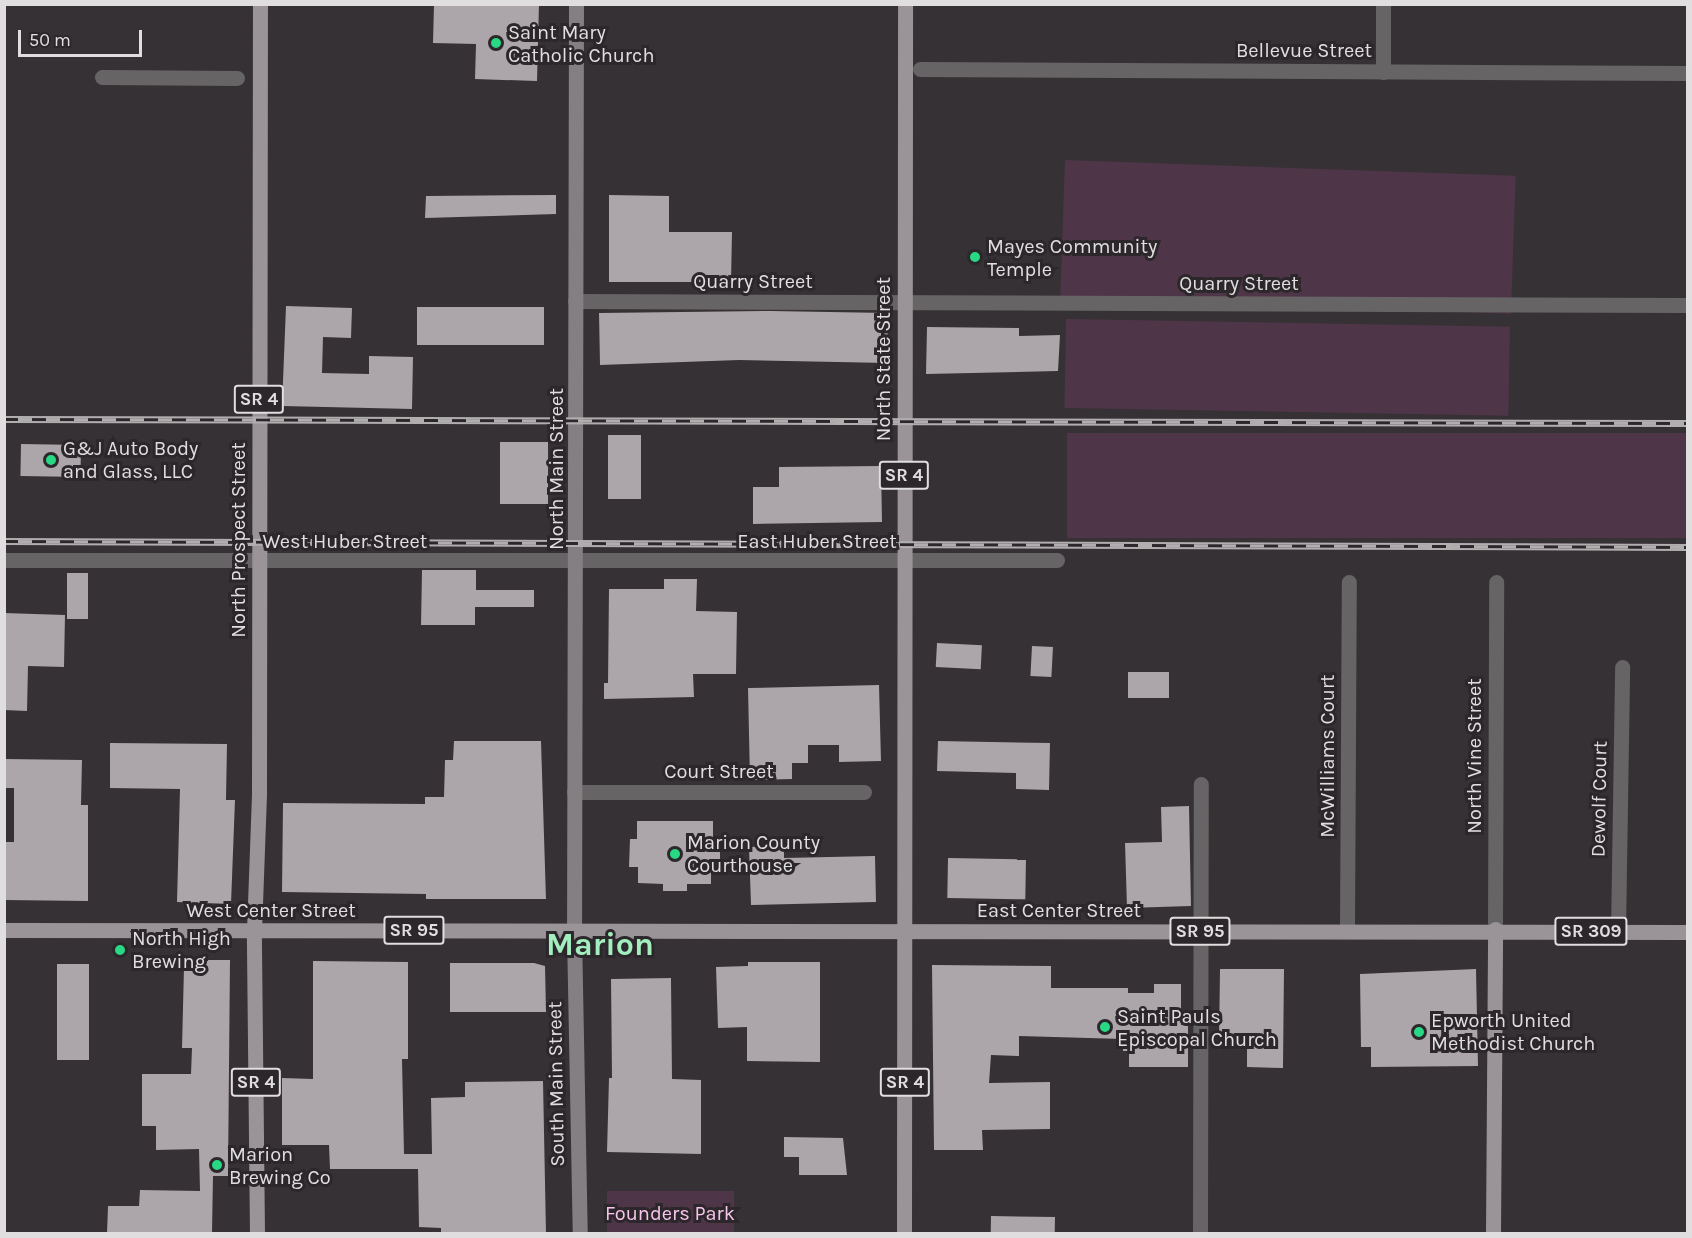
<!DOCTYPE html>
<html>
<head>
<meta charset="utf-8">
<style>
  body { margin:0 }
  #map { position:relative; width:1692px; height:1238px; overflow:hidden; background:#363135; font-family:Karla,sans-serif }
  div>[style] { position:absolute }
  .green>* { inset:0; background:#4f3548; transform-origin:0 0 }
  .building>* { inset:0; background:#aca5aa; transform-origin:0 0 }
  .street>* { height:15px; margin:-7.5px; padding:0 7.5px; transform-origin:7.5px; border-radius:7.5px; background:#676466 }
  .secondary>* { height:15px; margin:-7.5px; padding:0 7.5px; transform-origin:7.5px; border-radius:7.5px; background:#847f82 }
  .primary>* { height:15px; margin:-7.5px; padding:0 7.5px; transform-origin:7.5px; border-radius:7.5px; background:#9a9498 }
  .rail>* { height:7px; margin-top:-3.5px; transform-origin:0; background:repeating-linear-gradient(90deg,#2c272b 0 14px,#b1aeb0 0 28px); box-sizing:border-box; border-block:2px solid #b1aeb0 }
  .dots>* { width:16px; height:16px; translate:-50% -50%; box-sizing:border-box; border:3px solid #2c272b; border-radius:50% }
  span { translate:-50% -50%; white-space:nowrap; text-align:center; line-height:1.15; -webkit-text-stroke:6px #2c272b; paint-order:stroke }
  .shield-label span { padding:2px 4px; background:#2c272b; border:2px solid; border-radius:4px; -webkit-text-stroke-width:0 }
  .shield-label { font-size:18px; color:#e1dee0; font-weight:700 }
  .poi-label { font-size:20px; color:#e1dee0 }
  .left { translate:0 -50%; text-align:left }
  .street-label { font-size:20px; color:#e1dee0 }
  .park-label { font-size:20px; color:#f9c4eb }
  .town-label { font-size:32px; color:#a2eebe; font-weight:700 }
  .frame { position:absolute; inset:0; border:6px solid #e1dee0; pointer-events:none }
  .scale { position:absolute; left:18px; top:30px; width:124px; height:27px; box-sizing:border-box; border:3px solid #e1dee0; border-top:0; padding-left:8px; font-size:18px; line-height:21px; white-space:nowrap; color:#e1dee0; -webkit-text-stroke:4px #2c272b; paint-order:stroke }
</style>
</head>
<body>
<div id="map">
  <div class="green">
    <div style="left:1065px;top:160px;width:451px;height:138px;rotate:2deg"></div>
    <div style="left:1066px;top:319px;width:444px;height:89px;rotate:1deg"></div>
    <div style="left:1067px;top:433px;width:620px;height:105px"></div>
    <div style="left:607px;top:1191px;width:127px;height:42px"></div>
  </div>
  <div class="building">
    <div style="clip-path:polygon(434px 4px,539px 4px,537px 81px,475px 79px,476px 44px,433px 43px)"></div>
    <div style="clip-path:polygon(556px 195px,556px 214px,425px 218px,426px 196px)"></div>
    <div style="clip-path:polygon(609px 195px,669px 196px,669px 232px,732px 232px,731px 282px,609px 282px)"></div>
    <div style="clip-path:polygon(286px 306px,352px 308px,351px 338px,323px 337px,322px 373px,369px 374px,369px 356px,413px 357px,412px 409px,282px 406px)"></div>
    <div style="left:417px;top:307px;width:127px;height:38px"></div>
    <div style="clip-path:polygon(771px 311px,888px 313px,887px 363px,739px 360px,600px 365px,599px 313px)"></div>
    <div style="clip-path:polygon(927px 327px,1019px 328px,1019px 336px,1060px 335px,1058px 371px,926px 374px)"></div>
    <div style="left:608px;top:435px;width:33px;height:64px"></div>
    <div style="left:500px;top:442px;width:48px;height:62px"></div>
    <div style="left:21px;top:444px;width:60px;height:32px;rotate:1deg"></div>
    <div style="clip-path:polygon(881px 466px,882px 522px,753px 524px,753px 487px,779px 487px,779px 467px)"></div>
    <div style="clip-path:polygon(422px 570px,476px 570px,476px 590px,534px 590px,534px 607px,475px 607px,475px 625px,421px 625px)"></div>
    <div style="left:67px;top:573px;width:21px;height:46px"></div>
    <div style="clip-path:polygon(664px 579px,697px 579px,696px 611px,737px 612px,736px 674px,693px 674px,694px 697px,604px 699px,604px 683px,608px 683px,609px 589px,664px 589px)"></div>
    <div style="clip-path:polygon(4px 613px,65px 615px,64px 667px,28px 666px,27px 711px,4px 710px)"></div>
    <div style="left:937px;top:643px;width:45px;height:24px;rotate:3deg"></div>
    <div style="left:1032px;top:646px;width:21px;height:30px;rotate:3deg"></div>
    <div style="left:1169px;top:672px;width:26px;height:41px;rotate:90deg"></div>
    <div style="clip-path:polygon(879px 685px,881px 761px,839px 762px,839px 745px,808px 745px,808px 763px,792px 763px,792px 779px,750px 780px,748px 688px)"></div>
    <div style="clip-path:polygon(454px 741px,541px 741px,546px 899px,426px 899px,426px 894px,282px 892px,283px 803px,425px 804px,425px 797px,444px 797px,445px 760px,453px 760px)"></div>
    <div style="clip-path:polygon(938px 741px,1050px 743px,1049px 790px,1016px 789px,1016px 773px,937px 771px)"></div>
    <div style="clip-path:polygon(110px 743px,227px 744px,226px 800px,235px 800px,231px 904px,177px 902px,180px 789px,110px 788px)"></div>
    <div style="clip-path:polygon(4px 759px,82px 760px,81px 805px,88px 805px,88px 901px,4px 900px,4px 842px,14px 842px,14px 788px,4px 788px)"></div>
    <div style="clip-path:polygon(1189px 806px,1191px 906px,1127px 908px,1125px 843px,1162px 842px,1161px 807px)"></div>
    <div style="clip-path:polygon(637px 821px,713px 821px,713px 843px,720px 843px,720px 866px,711px 866px,711px 884px,687px 884px,687px 891px,663px 891px,663px 884px,638px 883px,638px 867px,629px 867px,630px 839px,637px 839px)"></div>
    <div style="clip-path:polygon(784px 846px,784px 858px,875px 856px,876px 902px,751px 905px,749px 847px)"></div>
    <div style="left:948px;top:858px;width:78px;height:40px;rotate:1deg"></div>
    <div style="clip-path:polygon(198px 960px,230px 960px,228px 1176px,213px 1176px,212px 1233px,107px 1233px,108px 1206px,139px 1206px,140px 1190px,200px 1191px,199px 1149px,156px 1150px,156px 1126px,142px 1126px,142px 1074px,191px 1074px,192px 1048px,182px 1048px,184px 967px,197px 967px)"></div>
    <div style="clip-path:polygon(313px 961px,408px 962px,408px 1059px,402px 1059px,404px 1154px,432px 1154px,431px 1098px,465px 1097px,465px 1082px,543px 1081px,546px 1233px,441px 1233px,441px 1228px,419px 1227px,418px 1169px,330px 1169px,329px 1145px,282px 1145px,282px 1078px,313px 1079px)"></div>
    <div style="clip-path:polygon(748px 962px,820px 962px,820px 1062px,747px 1061px,747px 1027px,718px 1028px,716px 967px,748px 966px)"></div>
    <div style="clip-path:polygon(450px 963px,534px 963px,545px 966px,546px 1012px,450px 1012px)"></div>
    <div style="left:57px;top:964px;width:32px;height:96px"></div>
    <div style="clip-path:polygon(932px 965px,1051px 966px,1051px 988px,1128px 988px,1128px 993px,1154px 993px,1154px 984px,1181px 984px,1181px 1025px,1188px 1025px,1188px 1067px,1129px 1067px,1129px 1051px,1123px 1051px,1123px 1039px,1019px 1036px,1019px 1056px,991px 1055px,989px 1083px,1050px 1082px,1050px 1129px,982px 1130px,983px 1150px,934px 1150px)"></div>
    <div style="clip-path:polygon(1220px 969px,1284px 969px,1283px 1068px,1247px 1067px,1247px 1043px,1219px 1043px)"></div>
    <div style="clip-path:polygon(1476px 969px,1478px 1066px,1371px 1067px,1371px 1047px,1361px 1047px,1360px 974px)"></div>
    <div style="clip-path:polygon(671px 978px,672px 1079px,701px 1080px,701px 1154px,607px 1152px,609px 1078px,612px 1078px,611px 979px)"></div>
    <div style="clip-path:polygon(784px 1137px,843px 1138px,847px 1175px,799px 1175px,799px 1157px,784px 1157px)"></div>
    <div style="left:991px;top:1216px;width:64px;height:17px;rotate:1deg"></div>
  </div>
  <div class="street">
    <div style="left:920px;top:69px;width:768px;rotate:0.3deg"></div>
    <div style="left:1383px;top:72px;width:68px;rotate:-90deg"></div>
    <div style="left:102px;top:77px;width:135px;rotate:0.4deg"></div>
    <div style="left:575px;top:301px;width:1113px;rotate:0.21deg"></div>
    <div style="left:4px;top:560px;width:1053px"></div>
    <div style="left:574px;top:792px;width:290px"></div>
    <div style="left:1495px;top:929px;width:347px;rotate:-89.8deg"></div>
    <div style="left:1347px;top:930px;width:348px;rotate:-89.7deg"></div>
    <div style="left:1618px;top:932px;width:265px;rotate:-89.1deg"></div>
    <div style="left:1200px;top:1234px;width:450px;rotate:-89.9deg"></div>
  </div>
  <div class="secondary">
    <div style="left:576px;top:4px;width:929px;rotate:90.12deg"></div>
    <div style="left:574px;top:933px;width:301px;rotate:88.9deg"></div>
  </div>
  <div class="primary">
    <div style="left:4px;top:930px;width:1684px;rotate:0.07deg"></div>
    <div style="left:257px;top:1234px;width:303px;rotate:-90.6deg"></div>
    <div style="left:254px;top:931px;width:138px;rotate:-87.9deg"></div>
    <div style="left:259px;top:793px;width:789px;rotate:-89.93deg"></div>
    <div style="left:904px;top:1234px;width:1230px;rotate:-89.95deg"></div>
    <div style="left:1493px;top:1234px;width:305px;rotate:-89.6deg"></div>
  </div>
  <div class="rail">
    <div style="left:4px;top:419px;width:1684px;rotate:0.14deg"></div>
    <div style="left:4px;top:541px;width:1684px;rotate:0.2deg"></div>
  </div>
  <div class="dots">
    <div style="left:496px;top:43px;background:#28d885"></div>
    <div style="left:975px;top:257px;background:#28d885"></div>
    <div style="left:51px;top:460px;background:#28d885"></div>
    <div style="left:675px;top:854px;background:#28d885"></div>
    <div style="left:120px;top:950px;background:#28d885"></div>
    <div style="left:1105px;top:1027px;background:#28d885"></div>
    <div style="left:1419px;top:1032px;background:#28d885"></div>
    <div style="left:217px;top:1165px;background:#28d885"></div>
  </div>
  <div class="shield-label">
    <span style="left:259px;top:399px">SR 4</span>
    <span style="left:904px;top:475px">SR 4</span>
    <span style="left:414px;top:930px">SR 95</span>
    <span style="left:1200px;top:931px">SR 95</span>
    <span style="left:1591px;top:931px">SR 309</span>
    <span style="left:256px;top:1082px">SR 4</span>
    <span style="left:905px;top:1082px">SR 4</span>
  </div>
  <div class="poi-label">
    <span class="left" style="left:508px;top:44px">Saint Mary<br>Catholic Church</span>
    <span class="left" style="left:987px;top:258px">Mayes Community<br>Temple</span>
    <span class="left" style="left:63px;top:460px">G&amp;J Auto Body<br>and Glass, LLC</span>
    <span class="left" style="left:687px;top:854px">Marion County<br>Courthouse</span>
    <span class="left" style="left:132px;top:950px">North High<br>Brewing</span>
    <span class="left" style="left:1117px;top:1028px">Saint Pauls<br>Episcopal Church</span>
    <span class="left" style="left:1431px;top:1032px">Epworth United<br>Methodist Church</span>
    <span class="left" style="left:229px;top:1166px">Marion<br>Brewing Co</span>
  </div>
  <div class="street-label">
    <span style="left:1304px;top:50px">Bellevue Street</span>
    <span style="left:753px;top:281px">Quarry Street</span>
    <span style="left:1239px;top:283px">Quarry Street</span>
    <span style="left:883px;top:359px;rotate:-90deg">North State Street</span>
    <span style="left:556px;top:469px;rotate:-90deg">North Main Street</span>
    <span style="left:238px;top:540px;rotate:-90deg">North Prospect Street</span>
    <span style="left:345px;top:541px">West Huber Street</span>
    <span style="left:817px;top:541px">East Huber Street</span>
    <span style="left:1327px;top:756px;rotate:-90deg">McWilliams Court</span>
    <span style="left:1474px;top:756px;rotate:-90deg">North Vine Street</span>
    <span style="left:719px;top:771px">Court Street</span>
    <span style="left:1599px;top:799px;rotate:-89deg">Dewolf Court</span>
    <span style="left:271px;top:910px">West Center Street</span>
    <span style="left:1059px;top:910px">East Center Street</span>
    <span style="left:556px;top:1084px;rotate:-91deg">South Main Street</span>
  </div>
  <div class="park-label">
    <span style="left:670px;top:1213px">Founders Park</span>
  </div>
  <div class="town-label">
    <span style="left:600px;top:945px">Marion</span>
  </div>
  <div class="frame"></div>
  <div class="scale">50 m</div>
</div>
</body>
</html>
